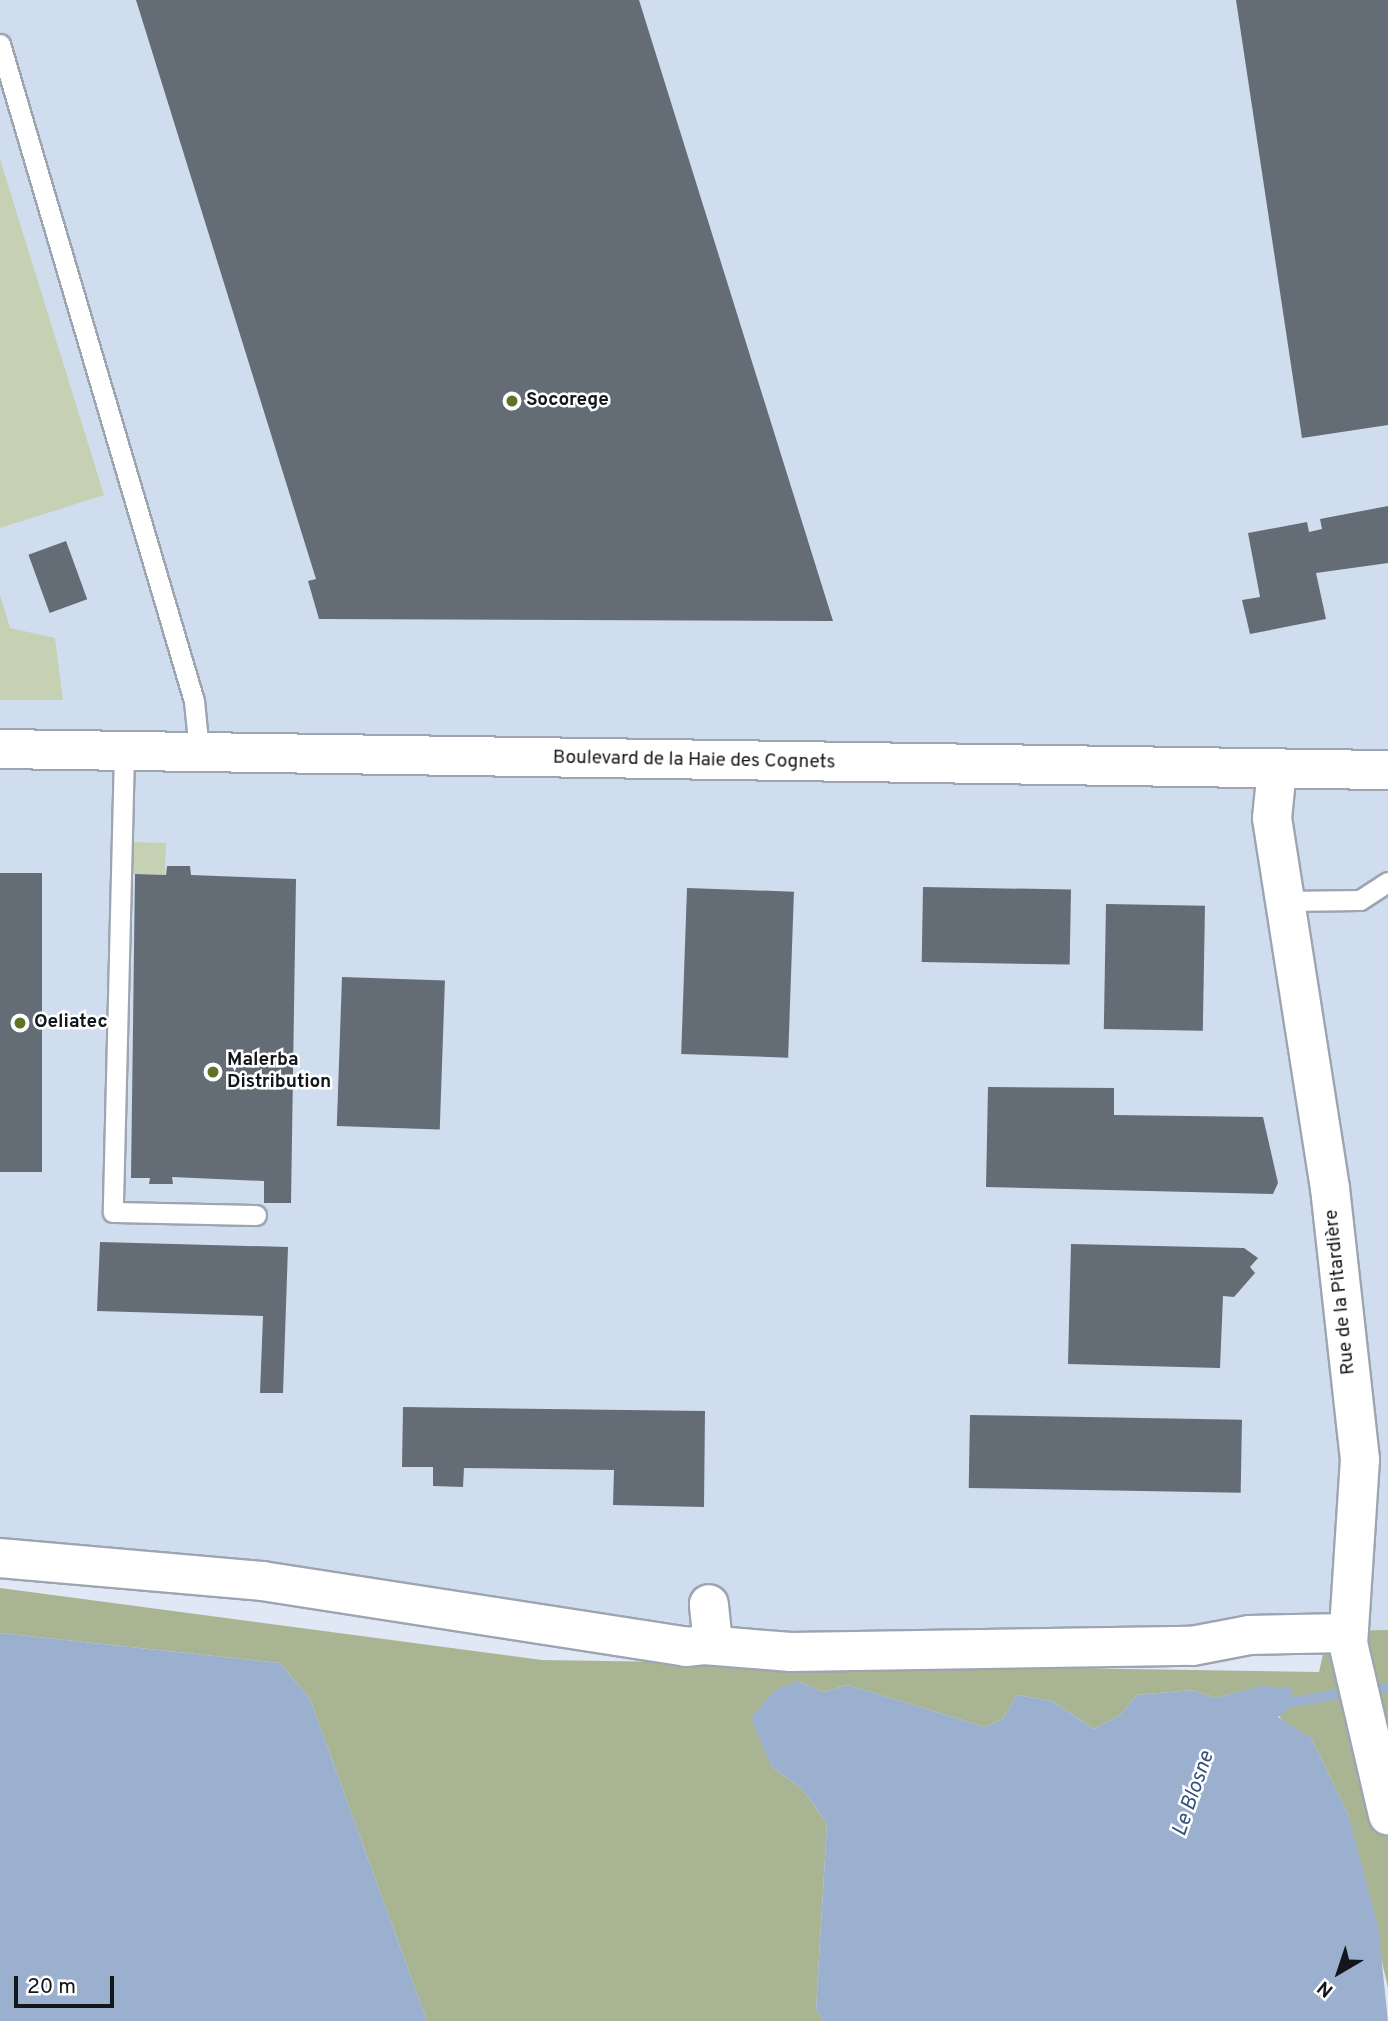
<!DOCTYPE html>
<html>
<head>
<meta charset="utf-8">
<style>
  body { margin:0 }
  #map { position:relative; width:1388px; height:2021px; overflow:hidden; background:#dfe8f4; font-family:Overpass,sans-serif }
  div>[style] { position:absolute }
  .built>* { inset:0; background:#d0ddef }
  .green>* { inset:0; background:#c6d0b2; transform-origin:0 0 }
  .forest>* { inset:0; background:#a9b592 }
  .water>* { inset:0; background:#9ab0ce }
  .stream>* { height:10px; margin:-5px; padding:0 5px; transform-origin:5px; border-radius:5px; background:#9ab0ce }
  .building>* { inset:0; background:#646c76; transform-origin:0 0 }
  .roads { filter:drop-shadow(2px 0 #9da5b1) drop-shadow(-2px 0 #9da5b1) drop-shadow(0 2px #9da5b1) drop-shadow(0 -2px #9da5b1) }
  .service>* { height:19px; margin:-9.5px; padding:0 9.5px; transform-origin:9.5px; border-radius:9.5px; background:#fff }
  .minor>* { height:38px; margin:-19px; padding:0 19px; transform-origin:19px; border-radius:19px; background:#fff }
  .secondary>* { height:38px; margin:-19px; padding:0 19px; transform-origin:19px; border-radius:19px; background:#fff }
  .dots>* { width:19px; height:19px; translate:-50% -50%; box-sizing:border-box; border:4px solid #fff; border-radius:50% }
  span { translate:-50% -50%; white-space:nowrap; text-align:center; line-height:1.15; -webkit-text-stroke:5px #fff; paint-order:stroke }
  .poi-label { font-size:19px; color:#13161a; font-weight:700 }
  .left { translate:0 -50%; text-align:left }
  .street-label { font-size:19px; color:#13161a }
  .water-label { font-size:21px; color:#35537e; font-style:italic }
  .north { position:absolute; left:1304px; top:1937px; width:70px; height:70px; -webkit-text-stroke:5px #fff; paint-order:stroke; rotate:219deg; font-size:19px; font-weight:700; line-height:28px; text-align:center; color:#13161a }
  .north::after { content:''; display:block; margin:auto; width:24px; height:32px; background:#13161a; clip-path:polygon(50% 0,100% 100%,50% 72%,0 100%) }
  .scale { position:absolute; left:14px; top:1976px; width:100px; height:32px; box-sizing:border-box; border:4px solid #13161a; border-top:0; padding-left:9px; font-size:21px; line-height:24px; white-space:nowrap; color:#13161a; -webkit-text-stroke:5px #fff; paint-order:stroke }
</style>
</head>
<body>
<div id="map">
  <div class="built">
    <div style="clip-path:polygon(0 0,1388px 0,1388px 1630px,792px 1639px,356px 1578px,0 1545px)"></div>
  </div>
  <div class="green">
    <div style="clip-path:polygon(0 159px,104px 495px,0 528px)"></div>
    <div style="clip-path:polygon(0 595px,10px 628px,55px 638px,63px 700px,0 700px)"></div>
    <div style="left:134px;top:842px;width:32px;height:32px;rotate:2deg"></div>
  </div>
  <div class="forest">
    <div style="clip-path:polygon(0 1588px,542px 1660px,1319px 1672px,1328px 1631px,1388px 1630px,1388px 1988px,1348px 1814px,1311px 1738px,1286px 1727px,1261px 1686px,1216px 1698px,1192px 1690px,1137px 1695px,1120px 1715px,1094px 1729px,1052px 1701px,1017px 1695px,1003px 1719px,985px 1727px,848px 1685px,823px 1692px,797px 1681px,771px 1766px,802px 1789px,827px 1823px,816px 2009px,823px 2021px,427px 2021px,310px 1699px,280px 1663px,0 1633px)"></div>
  </div>
  <div class="water">
    <div style="clip-path:polygon(0 1633px,280px 1663px,310px 1699px,427px 2021px,0 2021px)"></div>
    <div style="clip-path:polygon(797px 1681px,823px 1692px,848px 1685px,985px 1727px,1003px 1719px,1017px 1695px,1052px 1701px,1094px 1729px,1120px 1715px,1137px 1695px,1192px 1690px,1216px 1698px,1260px 1686px,1291px 1688px,1292px 1706px,1278px 1717px,1311px 1738px,1348px 1814px,1378px 1926px,1388px 2021px,823px 2021px,816px 2009px,827px 1823px,802px 1789px,771px 1766px,751px 1718px,774px 1691px)"></div>
  </div>
  <div class="stream">
    <div style="left:1366px;top:1690px;width:22px;rotate:-3deg"></div>
    <div style="left:1280px;top:1704px;width:72px;rotate:-9.6deg"></div>
  </div>
  <div class="building">
    <div style="clip-path:polygon(136px 0,639px 0,833px 621px,319px 619px,308px 581px,316px 579px)"></div>
    <div style="clip-path:polygon(1236px 0,1388px 0,1388px 425px,1302px 438px)"></div>
    <div style="clip-path:polygon(1388px 506px,1388px 563px,1316px 573px,1326px 619px,1250px 634px,1242px 600px,1260px 597px,1248px 533px,1307px 522px,1309px 532px,1322px 529px,1320px 519px)"></div>
    <div style="left:66px;top:541px;width:62px;height:40px;rotate:70deg"></div>
    <div style="clip-path:polygon(167px 866px,190px 866px,191px 875px,296px 879px,291px 1203px,264px 1203px,264px 1181px,172px 1177px,173px 1184px,149px 1184px,150px 1178px,131px 1178px,135px 874px,166px 875px)"></div>
    <div style="left:0;top:873px;width:42px;height:299px"></div>
    <div style="left:923px;top:887px;width:148px;height:75px;rotate:1deg"></div>
    <div style="left:687px;top:888px;width:107px;height:166px;rotate:2deg"></div>
    <div style="left:1106px;top:904px;width:99px;height:125px;rotate:1deg"></div>
    <div style="left:342px;top:977px;width:103px;height:149px;rotate:2deg"></div>
    <div style="clip-path:polygon(988px 1087px,1114px 1088px,1114px 1115px,1263px 1117px,1278px 1183px,1273px 1194px,986px 1187px)"></div>
    <div style="clip-path:polygon(100px 1242px,288px 1247px,283px 1393px,260px 1393px,263px 1316px,97px 1311px)"></div>
    <div style="clip-path:polygon(1071px 1244px,1244px 1248px,1258px 1258px,1250px 1267px,1255px 1273px,1234px 1297px,1223px 1296px,1220px 1368px,1068px 1364px)"></div>
    <div style="clip-path:polygon(403px 1407px,705px 1411px,704px 1507px,613px 1505px,614px 1470px,464px 1468px,463px 1487px,433px 1486px,433px 1467px,402px 1467px)"></div>
    <div style="left:970px;top:1415px;width:272px;height:73px;rotate:1deg"></div>
  </div>
  <div class="roads">
    <div class="service">
      <div style="left:0;top:44px;width:685px;rotate:73.55deg"></div>
      <div style="left:194px;top:701px;width:50px;rotate:84.3deg"></div>
      <div style="left:124px;top:752px;width:460px;rotate:91.4deg"></div>
      <div style="left:113px;top:1212px;width:143px;rotate:1.2deg"></div>
      <div style="left:1285px;top:901px;width:75px;rotate:-0.8deg"></div>
      <div style="left:1360px;top:900px;width:33px;rotate:-33deg"></div>
    </div>
    <div class="minor">
      <div style="left:1277px;top:769px;width:49px;rotate:95.8deg"></div>
      <div style="left:1272px;top:818px;width:375px;rotate:81.1deg"></div>
      <div style="left:1330px;top:1188px;width:273px;rotate:83.7deg"></div>
      <div style="left:1360px;top:1459px;width:184px;rotate:93.7deg"></div>
      <div style="left:1348px;top:1643px;width:177px;rotate:76.9deg"></div>
      <div style="left:0;top:1558px;width:263px;rotate:5deg"></div>
      <div style="left:262px;top:1581px;width:429px;rotate:8.8deg"></div>
      <div style="left:686px;top:1647px;width:18px;rotate:-6deg"></div>
      <div style="left:704px;top:1645px;width:14px;rotate:-54deg"></div>
      <div style="left:712px;top:1634px;width:30px;rotate:-96deg"></div>
      <div style="left:704px;top:1645px;width:87px;rotate:4.6deg"></div>
      <div style="left:791px;top:1652px;width:401px;rotate:-0.9deg"></div>
      <div style="left:1192px;top:1646px;width:58px;rotate:-10.9deg"></div>
      <div style="left:1249px;top:1635px;width:99px;rotate:-1.2deg"></div>
    </div>
    <div class="secondary">
      <div style="left:0;top:749px;width:1388px;rotate:0.87deg"></div>
    </div>
  </div>
  <div class="dots">
    <div style="left:512px;top:401px;background:#5e7424"></div>
    <div style="left:20px;top:1023px;background:#5e7424"></div>
    <div style="left:213px;top:1072px;background:#5e7424"></div>
  </div>
  <div class="poi-label">
    <span class="left" style="left:526px;top:401px">Socorege</span>
    <span class="left" style="left:34px;top:1023px">Oeliatec</span>
    <span class="left" style="left:227px;top:1072px">Malerba<br>Distribution</span>
  </div>
  <div class="street-label">
    <span style="left:694px;top:761px;rotate:1deg">Boulevard de la Haie des Cognets</span>
    <span style="left:1341px;top:1292px;rotate:-96deg">Rue de la Pitardière</span>
  </div>
  <div class="water-label">
    <span style="left:1194px;top:1794px;rotate:-71deg">Le Blosne</span>
  </div>
  <div class="north">N</div>
  <div class="scale">20 m</div>
</div>
</body>
</html>
